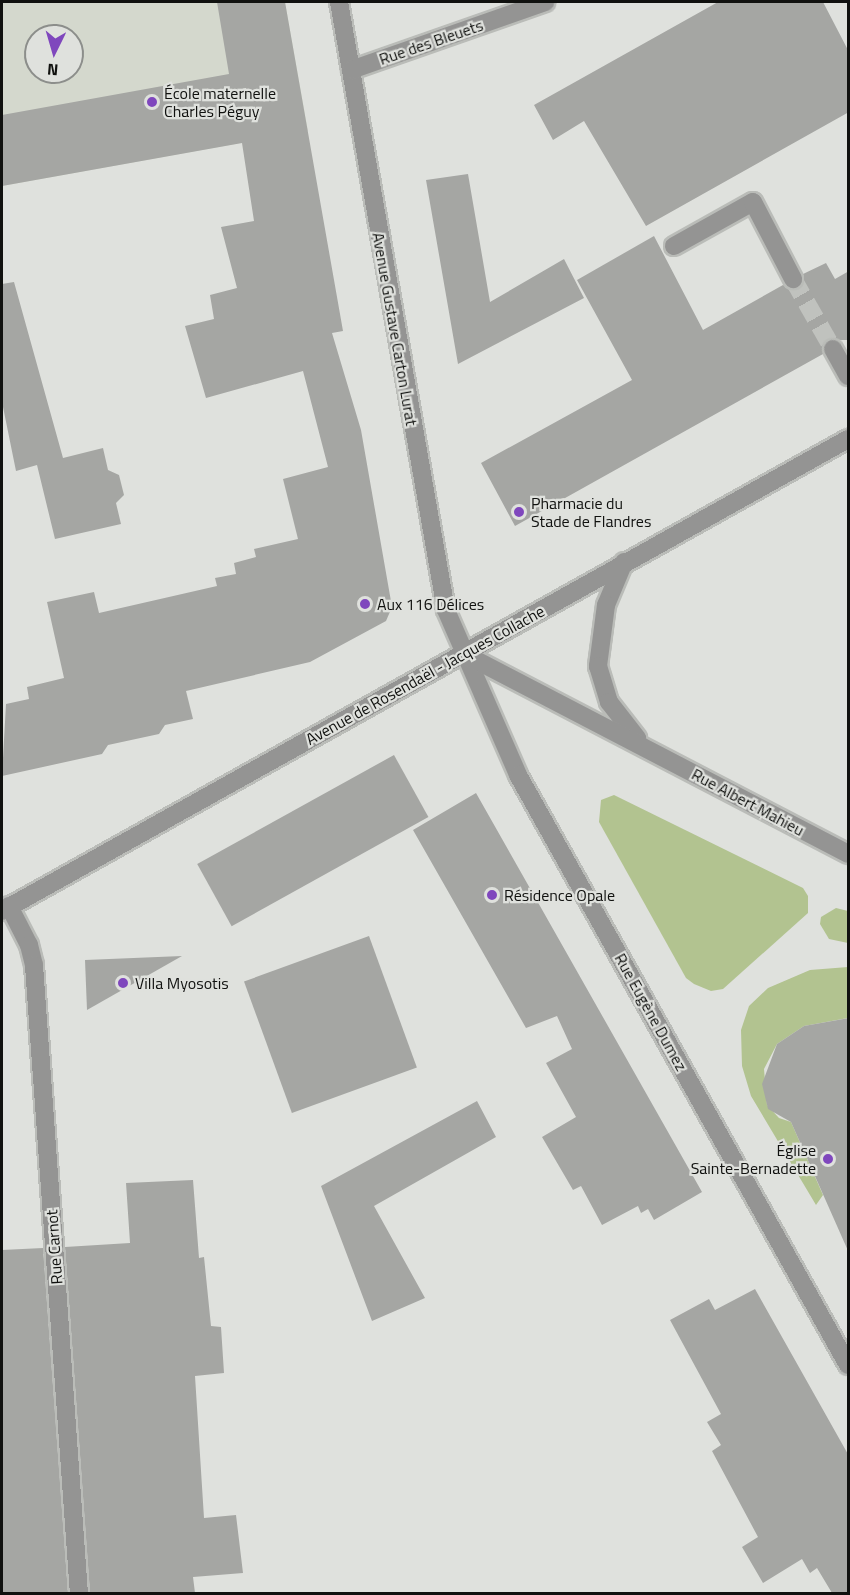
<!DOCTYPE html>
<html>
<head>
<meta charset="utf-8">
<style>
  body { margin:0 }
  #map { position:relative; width:850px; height:1595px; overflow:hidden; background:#dfe1dd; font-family:"Titillium Web",sans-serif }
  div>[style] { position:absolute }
  .built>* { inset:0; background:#d4d8cd }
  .green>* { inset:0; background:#b2c390 }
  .building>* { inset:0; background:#a5a6a3; transform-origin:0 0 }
  .minor-tunnel>* { height:18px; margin-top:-9px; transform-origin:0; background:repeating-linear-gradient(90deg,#c0c2be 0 18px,transparent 0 27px) }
  .roads { filter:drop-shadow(2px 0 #babcb8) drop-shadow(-2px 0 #babcb8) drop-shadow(0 2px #babcb8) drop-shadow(0 -2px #babcb8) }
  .minor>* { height:18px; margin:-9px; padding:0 9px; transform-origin:9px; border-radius:9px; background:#949493 }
  .dots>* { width:16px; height:16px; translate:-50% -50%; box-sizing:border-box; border:3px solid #dfe1dd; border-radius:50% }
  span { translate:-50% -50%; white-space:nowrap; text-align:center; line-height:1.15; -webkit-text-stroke:4.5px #dfe1dd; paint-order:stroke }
  .street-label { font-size:16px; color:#10110f }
  .poi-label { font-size:16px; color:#10110f }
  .left { translate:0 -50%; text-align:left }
  .right { translate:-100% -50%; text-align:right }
  .frame { position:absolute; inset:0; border:3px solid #10110f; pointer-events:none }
  .north { position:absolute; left:24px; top:24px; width:60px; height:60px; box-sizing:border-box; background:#dfe1dd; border:2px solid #8c8e8b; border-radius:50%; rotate:185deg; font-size:16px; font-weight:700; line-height:24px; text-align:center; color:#10110f }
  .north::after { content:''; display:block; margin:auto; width:21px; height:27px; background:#7f47bd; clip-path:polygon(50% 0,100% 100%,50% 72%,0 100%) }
</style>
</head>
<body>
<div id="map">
  <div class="built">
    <div style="clip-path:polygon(evenodd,2px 2px,285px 2px,308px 131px,2px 186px,2px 2px,36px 36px,72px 36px,72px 72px,36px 72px,36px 36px)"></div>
  </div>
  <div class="green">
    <div style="clip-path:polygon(614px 795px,803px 888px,808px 896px,808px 913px,723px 989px,711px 991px,694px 984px,686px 978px,599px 822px,601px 800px)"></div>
    <div style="clip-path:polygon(836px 908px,848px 911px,848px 943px,829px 939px,820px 924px,821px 917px)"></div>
    <div style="clip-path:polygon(848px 967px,848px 1018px,804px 1026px,777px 1044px,764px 1069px,767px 1105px,779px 1118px,791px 1122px,823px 1195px,816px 1205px,751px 1096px,742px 1066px,741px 1030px,749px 1006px,768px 988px,810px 970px)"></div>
  </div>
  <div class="building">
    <div style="clip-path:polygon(217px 2px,285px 2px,343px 331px,332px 333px,361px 430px,392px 607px,386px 621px,310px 662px,186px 691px,193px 719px,165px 725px,159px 734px,108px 745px,102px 754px,2px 776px,6px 704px,29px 699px,27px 687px,64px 678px,47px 602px,94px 592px,99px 613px,217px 586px,215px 578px,236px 574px,234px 563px,256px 557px,254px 549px,298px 539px,283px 479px,328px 467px,303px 371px,206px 398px,185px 326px,214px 319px,210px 295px,237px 288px,221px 227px,254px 221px,242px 143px,2px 186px,2px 115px,229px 74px)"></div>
    <div style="clip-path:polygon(718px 2px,823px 2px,849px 52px,849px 112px,646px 226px,584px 121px,553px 140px,534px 105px)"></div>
    <div style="clip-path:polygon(468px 174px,490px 302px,564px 259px,584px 298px,458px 364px,426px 180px)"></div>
    <div style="clip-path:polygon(654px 236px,703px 330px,783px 285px,799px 289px,803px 274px,826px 263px,835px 279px,849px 271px,849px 340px,827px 340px,823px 354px,515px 526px,481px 463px,632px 380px,577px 280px)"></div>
    <div style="clip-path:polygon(14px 282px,63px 458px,103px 448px,108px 470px,119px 475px,124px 495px,116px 503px,121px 524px,55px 539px,37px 465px,16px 471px,2px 402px,2px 284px)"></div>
    <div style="left:394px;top:755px;width:71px;height:225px;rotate:61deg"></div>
    <div style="clip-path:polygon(476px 793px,702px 1192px,654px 1220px,648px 1209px,641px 1213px,638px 1206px,602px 1225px,581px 1186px,573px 1190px,542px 1137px,576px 1117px,546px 1063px,572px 1049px,557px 1016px,526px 1028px,413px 830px)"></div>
    <div style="left:369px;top:936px;width:140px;height:133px;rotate:70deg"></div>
    <div style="clip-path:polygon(182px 956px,87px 1010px,85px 960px)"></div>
    <div style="clip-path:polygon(849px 1018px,849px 1253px,791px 1122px,768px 1109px,762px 1084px,777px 1044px,804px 1026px)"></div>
    <div style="clip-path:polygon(477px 1101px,496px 1137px,374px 1206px,425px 1298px,372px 1321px,321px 1186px)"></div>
    <div style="clip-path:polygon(193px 1180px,199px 1258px,204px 1257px,211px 1326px,221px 1327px,224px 1373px,195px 1376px,204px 1518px,236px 1515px,243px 1573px,193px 1577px,195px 1593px,90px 1593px,65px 1247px,130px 1243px,126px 1183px)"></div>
    <div style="clip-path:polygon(43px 1248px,68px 1593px,2px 1593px,2px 1250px)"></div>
    <div style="clip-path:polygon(755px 1289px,849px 1456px,849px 1593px,832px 1593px,817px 1568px,810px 1573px,802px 1559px,763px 1583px,742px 1547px,758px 1537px,712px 1451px,721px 1445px,707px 1422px,721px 1414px,670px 1320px,709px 1299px,715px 1310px)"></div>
  </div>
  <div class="minor-tunnel">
    <div style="left:793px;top:279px;width:81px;rotate:60.3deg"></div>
  </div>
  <div class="roads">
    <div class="minor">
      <div style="left:339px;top:2px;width:617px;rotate:80.02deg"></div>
      <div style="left:446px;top:610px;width:180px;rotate:66.4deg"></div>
      <div style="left:518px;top:775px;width:676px;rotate:60.78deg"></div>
      <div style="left:351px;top:70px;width:206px;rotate:-19.3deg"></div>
      <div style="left:674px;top:246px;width:90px;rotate:-29.1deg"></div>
      <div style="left:753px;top:202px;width:87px;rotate:62.5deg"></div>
      <div style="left:833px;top:349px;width:31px;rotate:61deg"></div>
      <div style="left:624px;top:562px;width:47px;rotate:112.7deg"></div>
      <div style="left:606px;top:605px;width:62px;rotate:97.5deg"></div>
      <div style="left:598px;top:666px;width:38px;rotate:73deg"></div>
      <div style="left:609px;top:702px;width:46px;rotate:52.1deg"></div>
      <div style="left:464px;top:654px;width:433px;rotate:27.5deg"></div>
      <div style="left:9px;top:906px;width:44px;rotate:62.9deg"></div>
      <div style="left:29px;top:945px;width:21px;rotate:76deg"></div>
      <div style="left:34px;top:965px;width:631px;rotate:85.91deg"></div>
      <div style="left:2px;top:911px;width:969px;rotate:-29.16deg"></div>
    </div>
  </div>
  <div class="dots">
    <div style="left:152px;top:102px;background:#7f47bd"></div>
    <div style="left:519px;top:512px;background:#7f47bd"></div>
    <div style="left:365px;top:604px;background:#7f47bd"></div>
    <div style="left:492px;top:895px;background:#7f47bd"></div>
    <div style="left:123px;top:983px;background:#7f47bd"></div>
    <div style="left:828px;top:1159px;background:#7f47bd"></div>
  </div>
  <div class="street-label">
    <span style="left:431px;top:42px;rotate:-19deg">Rue des Bleuets</span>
    <span style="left:395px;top:329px;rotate:80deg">Avenue Gustave Carton Lurat</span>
    <span style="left:425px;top:675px;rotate:-29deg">Avenue de Rosendaël - Jacques Collache</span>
    <span style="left:748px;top:802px;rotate:28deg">Rue Albert Mahieu</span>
    <span style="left:651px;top:1012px;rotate:61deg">Rue Eugène Dumez</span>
    <span style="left:54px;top:1247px;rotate:-94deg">Rue Carnot</span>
  </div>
  <div class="poi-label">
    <span class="left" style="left:164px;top:102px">École maternelle<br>Charles Péguy</span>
    <span class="left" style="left:531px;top:512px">Pharmacie du<br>Stade de Flandres</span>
    <span class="left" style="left:377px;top:604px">Aux 116 Délices</span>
    <span class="left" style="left:504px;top:895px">Résidence Opale</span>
    <span class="left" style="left:135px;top:983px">Villa Myosotis</span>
    <span class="right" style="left:816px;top:1159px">Église<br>Sainte-Bernadette</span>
  </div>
  <div class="frame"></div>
  <div class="north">N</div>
</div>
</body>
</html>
